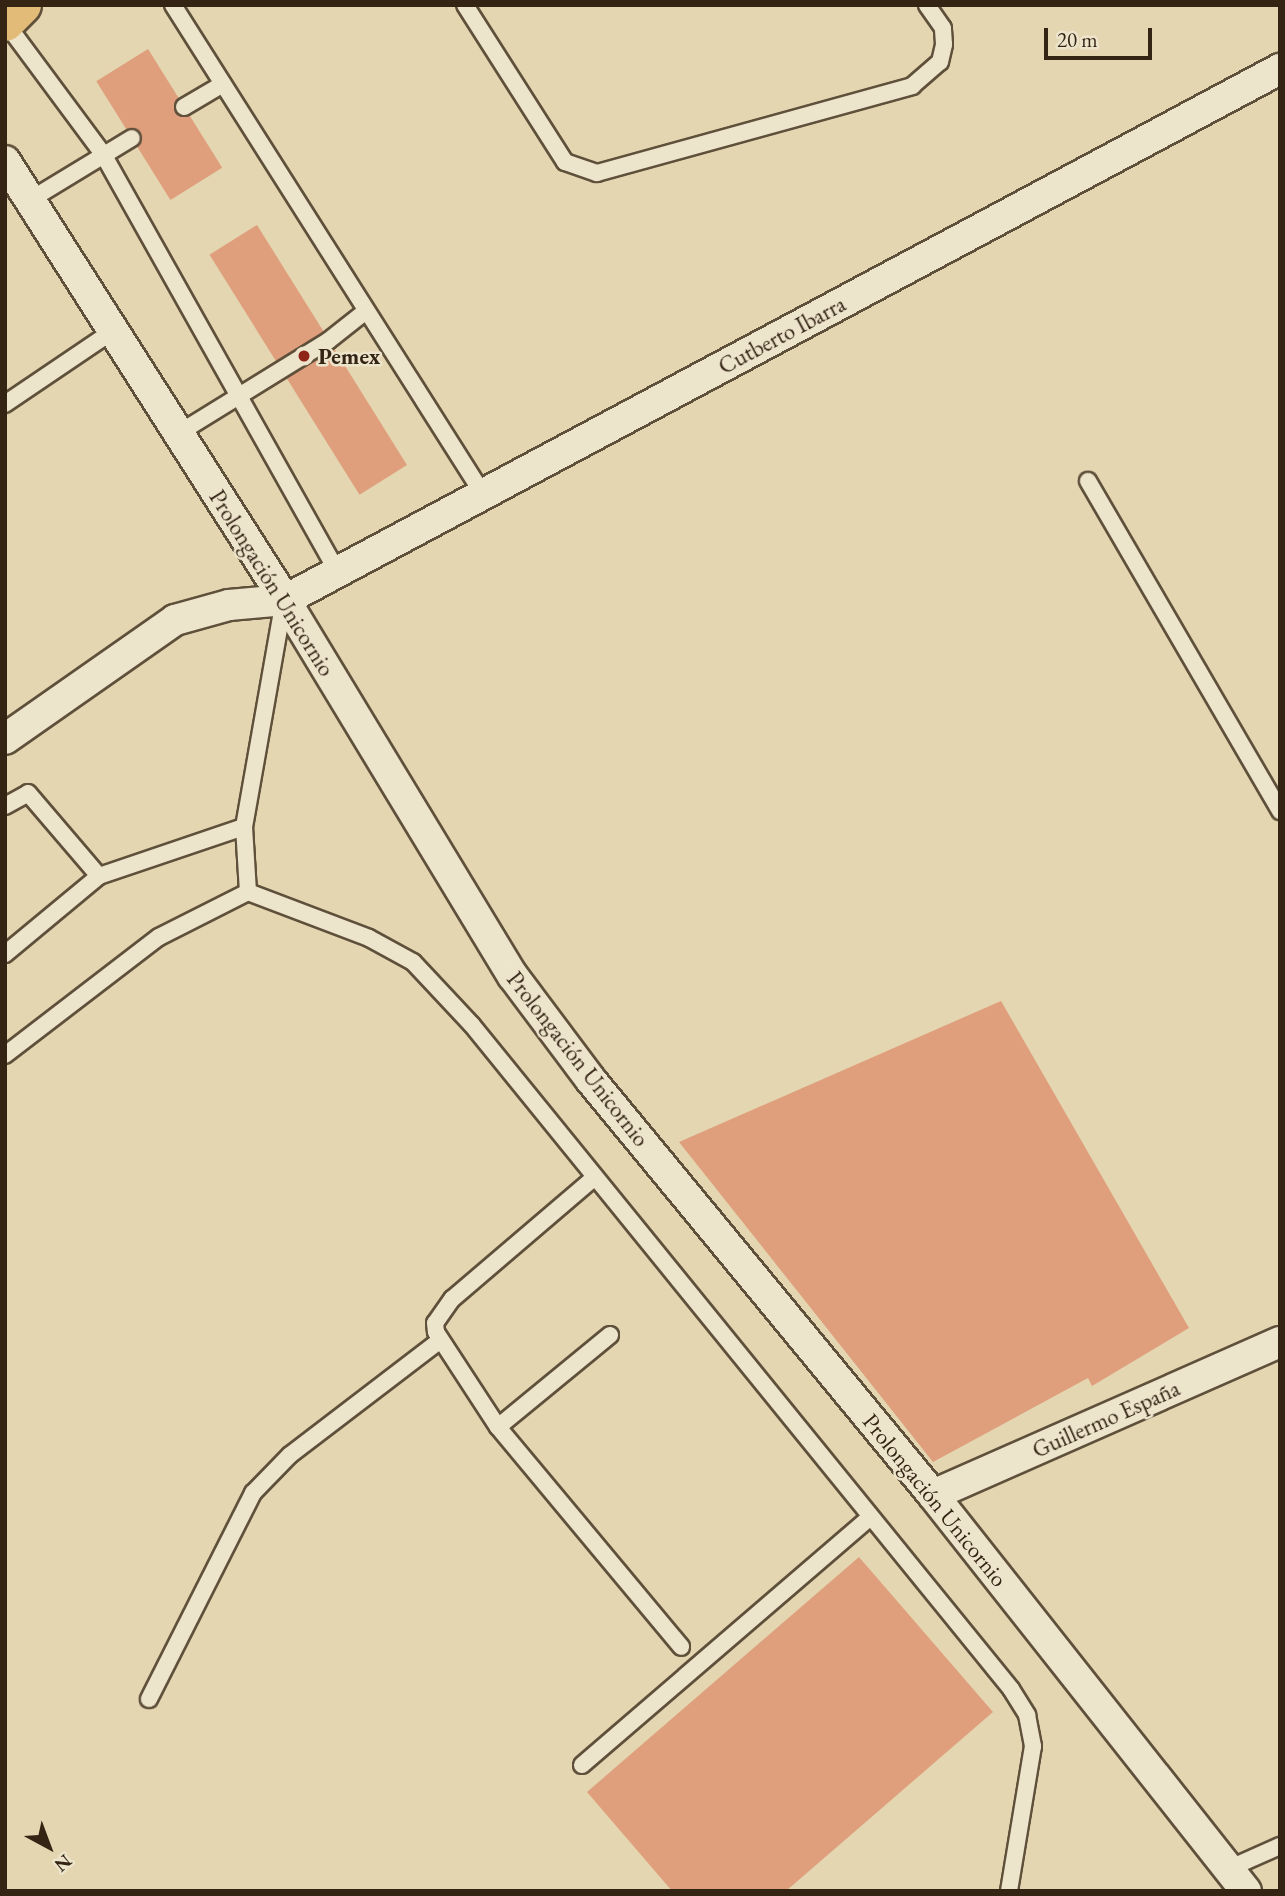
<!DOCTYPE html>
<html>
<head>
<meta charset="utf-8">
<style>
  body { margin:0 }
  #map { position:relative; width:1285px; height:1896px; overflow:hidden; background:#e4d6b1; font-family:"EB Garamond",serif }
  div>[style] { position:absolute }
  .building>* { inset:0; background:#df9f7d; transform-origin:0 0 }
  .roads { filter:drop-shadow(2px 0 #5f503b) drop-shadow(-2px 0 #5f503b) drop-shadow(0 2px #5f503b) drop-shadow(0 -2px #5f503b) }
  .service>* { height:16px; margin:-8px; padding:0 8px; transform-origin:8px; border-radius:8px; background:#ede4cc }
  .minor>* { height:30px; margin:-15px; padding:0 15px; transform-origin:15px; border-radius:15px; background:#ede4cc }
  .primary>* { height:38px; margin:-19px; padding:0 19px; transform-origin:19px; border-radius:19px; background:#e2bb78 }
  .dots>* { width:19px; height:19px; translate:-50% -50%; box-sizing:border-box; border:4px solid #ede4cc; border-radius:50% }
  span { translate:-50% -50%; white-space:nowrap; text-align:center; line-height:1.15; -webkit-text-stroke:5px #ede4cc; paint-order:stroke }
  .street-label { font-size:23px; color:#332414 }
  .poi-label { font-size:23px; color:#332414; font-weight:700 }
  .left { translate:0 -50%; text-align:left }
  .frame { position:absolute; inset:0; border:7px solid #332414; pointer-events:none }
  .north { position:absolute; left:14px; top:1812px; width:70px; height:70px; -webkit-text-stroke:5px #ede4cc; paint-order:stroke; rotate:139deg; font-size:19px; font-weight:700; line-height:28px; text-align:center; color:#332414 }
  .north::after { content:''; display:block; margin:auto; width:24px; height:32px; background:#332414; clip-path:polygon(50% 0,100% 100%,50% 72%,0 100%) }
  .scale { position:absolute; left:1044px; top:28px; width:108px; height:32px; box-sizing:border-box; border:4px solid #332414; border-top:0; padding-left:9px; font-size:21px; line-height:24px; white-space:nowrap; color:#332414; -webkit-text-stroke:5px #ede4cc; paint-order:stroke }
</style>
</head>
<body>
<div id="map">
  <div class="building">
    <div style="left:148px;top:49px;width:140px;height:61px;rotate:58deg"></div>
    <div style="left:257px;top:225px;width:283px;height:56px;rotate:58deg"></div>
    <div style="clip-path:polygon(1001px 1001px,1189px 1328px,1092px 1386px,1088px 1378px,933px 1462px,679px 1142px)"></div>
    <div style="clip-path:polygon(859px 1557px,993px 1712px,786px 1891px,672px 1891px,587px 1792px)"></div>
  </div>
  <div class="roads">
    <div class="service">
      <div style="left:173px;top:5px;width:579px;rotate:57.63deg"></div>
      <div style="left:465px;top:5px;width:186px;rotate:57.5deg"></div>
      <div style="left:565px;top:162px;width:34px;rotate:19deg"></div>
      <div style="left:597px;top:173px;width:327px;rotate:-15.4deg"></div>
      <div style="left:912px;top:86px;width:37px;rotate:-41deg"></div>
      <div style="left:940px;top:62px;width:18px;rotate:-77deg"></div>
      <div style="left:944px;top:44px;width:16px;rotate:-94deg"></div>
      <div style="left:943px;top:28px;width:28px;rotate:-125deg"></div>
      <div style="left:5px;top:22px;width:164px;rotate:53.4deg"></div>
      <div style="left:103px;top:154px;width:480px;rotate:60.7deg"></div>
      <div style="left:184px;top:107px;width:45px;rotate:-30.5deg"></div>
      <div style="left:30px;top:200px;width:119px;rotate:-31.3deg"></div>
      <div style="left:5px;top:404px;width:130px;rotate:-34.1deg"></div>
      <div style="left:179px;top:433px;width:175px;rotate:-31.7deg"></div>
      <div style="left:328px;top:341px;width:48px;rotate:-38.3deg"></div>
      <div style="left:1088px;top:481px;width:382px;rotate:59.8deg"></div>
      <div style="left:5px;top:806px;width:26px;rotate:-29deg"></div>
      <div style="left:28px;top:793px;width:109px;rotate:49.5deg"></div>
      <div style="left:248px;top:892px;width:65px;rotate:-93.5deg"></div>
      <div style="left:244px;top:827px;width:230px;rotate:-80deg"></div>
      <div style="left:5px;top:954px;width:122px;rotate:-39.7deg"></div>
      <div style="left:99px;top:876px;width:153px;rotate:-18.7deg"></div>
      <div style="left:5px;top:1055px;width:194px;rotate:-37.5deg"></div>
      <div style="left:159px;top:937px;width:100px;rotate:-26.8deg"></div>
      <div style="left:248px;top:892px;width:129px;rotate:20.8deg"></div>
      <div style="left:369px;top:938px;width:50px;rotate:28.6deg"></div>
      <div style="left:413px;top:962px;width:86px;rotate:46.9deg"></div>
      <div style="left:472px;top:1025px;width:855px;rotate:50.93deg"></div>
      <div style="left:1011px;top:1689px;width:31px;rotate:58deg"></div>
      <div style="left:1027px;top:1715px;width:32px;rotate:79deg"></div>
      <div style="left:1033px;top:1746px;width:147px;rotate:99.4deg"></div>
      <div style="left:595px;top:1177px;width:188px;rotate:139.5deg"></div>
      <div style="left:452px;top:1299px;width:29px;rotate:125deg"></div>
      <div style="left:435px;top:1323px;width:9px;rotate:84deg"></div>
      <div style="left:436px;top:1332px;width:113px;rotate:56.9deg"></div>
      <div style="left:498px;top:1427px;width:286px;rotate:50.2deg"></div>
      <div style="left:498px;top:1427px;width:145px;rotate:-39.4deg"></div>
      <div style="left:149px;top:1699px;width:231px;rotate:-63.2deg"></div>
      <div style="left:253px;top:1493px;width:53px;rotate:-45.8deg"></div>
      <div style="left:290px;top:1455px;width:188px;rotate:-37.4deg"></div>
      <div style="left:582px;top:1765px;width:379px;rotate:-40.7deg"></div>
      <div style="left:1228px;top:1869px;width:57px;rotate:-23.9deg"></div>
    </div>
    <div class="minor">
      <div style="left:5px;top:161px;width:521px;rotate:57.47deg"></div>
      <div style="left:285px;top:600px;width:440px;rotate:58.8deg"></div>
      <div style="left:513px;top:976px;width:129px;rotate:53.2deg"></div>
      <div style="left:590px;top:1079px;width:539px;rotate:50.49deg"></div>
      <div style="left:933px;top:1495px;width:505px;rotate:51.68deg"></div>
      <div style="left:5px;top:739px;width:208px;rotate:-35deg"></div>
      <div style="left:175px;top:620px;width:56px;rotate:-15.5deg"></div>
      <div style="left:229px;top:605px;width:56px;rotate:-5.1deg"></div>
      <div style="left:285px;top:600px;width:1128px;rotate:-28.09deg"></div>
      <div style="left:933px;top:1495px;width:379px;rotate:-23.8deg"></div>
    </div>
    <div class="primary">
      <div style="left:5px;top:22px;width:24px;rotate:-45deg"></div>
    </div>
  </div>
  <div class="dots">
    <div style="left:304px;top:356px;background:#8f2418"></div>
  </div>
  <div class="street-label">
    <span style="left:782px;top:335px;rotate:-28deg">Cutberto Ibarra</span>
    <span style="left:272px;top:583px;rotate:58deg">Prolongación Unicornio</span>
    <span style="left:578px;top:1059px;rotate:52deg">Prolongación Unicornio</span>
    <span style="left:1106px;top:1419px;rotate:-24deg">Guillermo España</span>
    <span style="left:935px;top:1500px;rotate:51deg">Prolongación Unicornio</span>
  </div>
  <div class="poi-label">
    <span class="left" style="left:318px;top:356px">Pemex</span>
  </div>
  <div class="frame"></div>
  <div class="north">N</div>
  <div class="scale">20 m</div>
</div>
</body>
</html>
